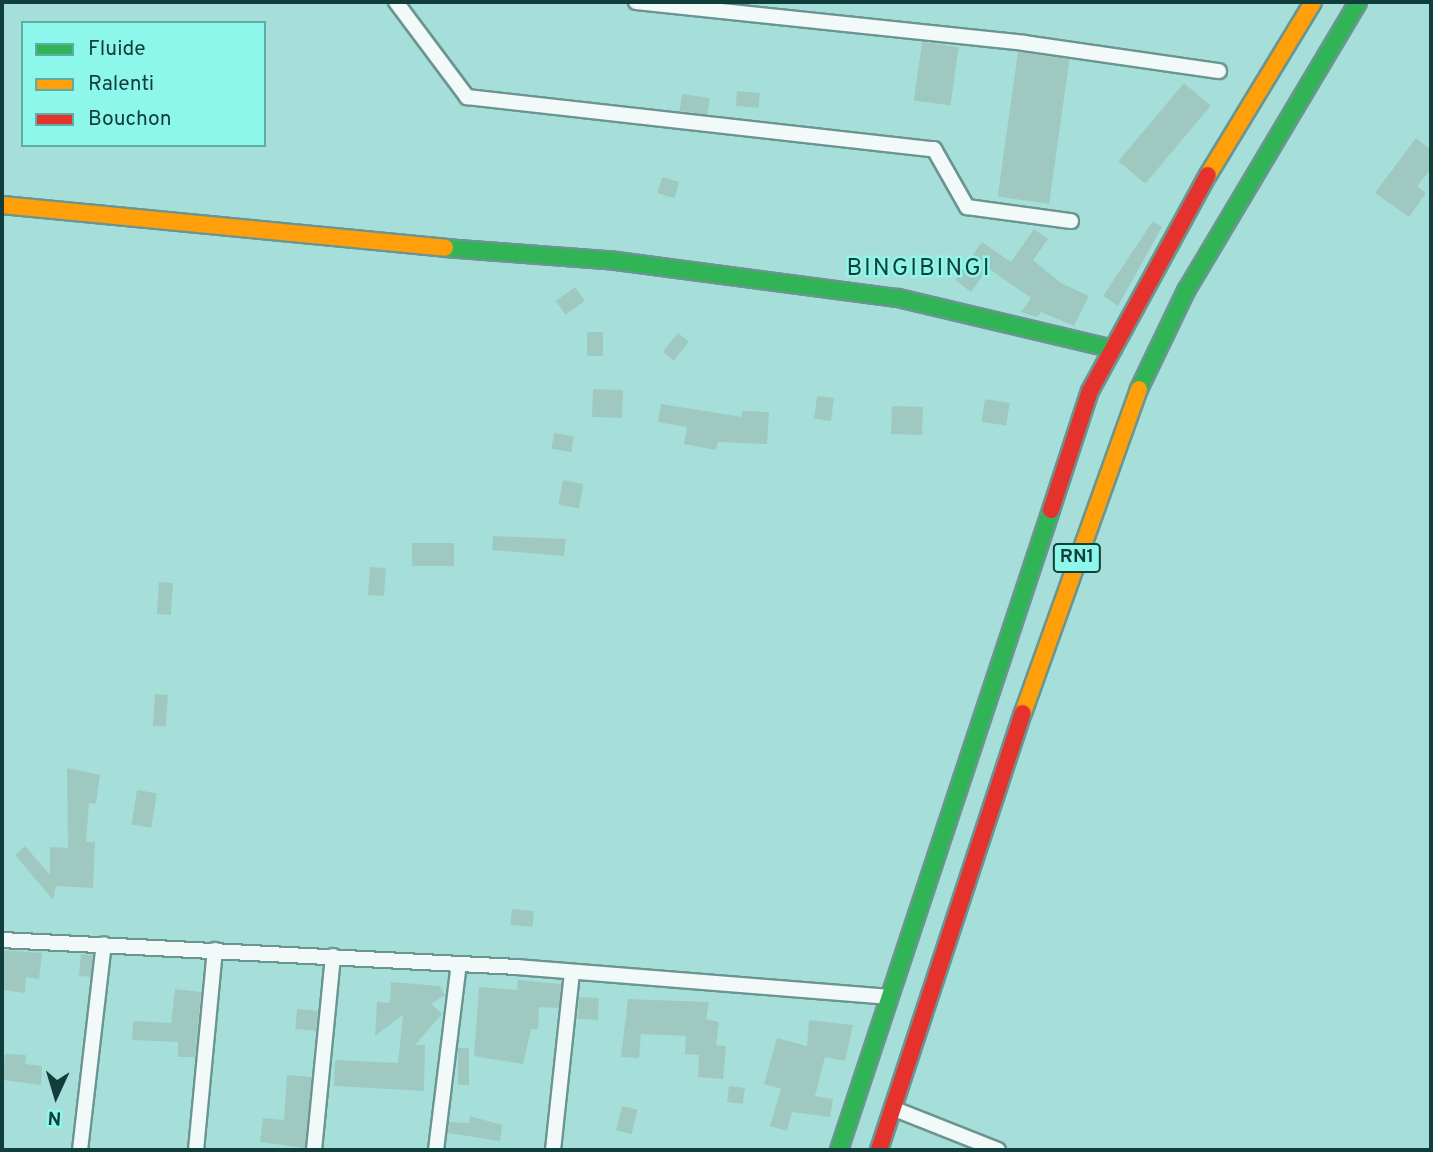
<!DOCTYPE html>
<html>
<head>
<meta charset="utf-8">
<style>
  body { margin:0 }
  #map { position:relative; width:1433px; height:1152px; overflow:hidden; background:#a6dfd9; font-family:Overpass,sans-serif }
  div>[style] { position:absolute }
  .building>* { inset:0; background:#9fc9c0; transform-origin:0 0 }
  .roads { filter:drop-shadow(2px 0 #6b9591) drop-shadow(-2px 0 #6b9591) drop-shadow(0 2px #6b9591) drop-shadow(0 -2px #6b9591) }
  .street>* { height:14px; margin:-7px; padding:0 7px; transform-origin:7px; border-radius:7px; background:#f2faf9 }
  .fast>* { height:16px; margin:-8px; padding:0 8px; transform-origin:8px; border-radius:8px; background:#30b455 }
  .slow>* { height:16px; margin:-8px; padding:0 8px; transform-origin:8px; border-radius:8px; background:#ff9f0a }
  .jam>* { height:16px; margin:-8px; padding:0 8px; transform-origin:8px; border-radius:8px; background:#e5322d }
  span { translate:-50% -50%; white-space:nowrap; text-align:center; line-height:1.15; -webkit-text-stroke:5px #8ef7eb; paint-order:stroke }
  .shield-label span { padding:2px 5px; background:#8ef7eb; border:2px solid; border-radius:5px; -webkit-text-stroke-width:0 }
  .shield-label { font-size:19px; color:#103e3a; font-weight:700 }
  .quarter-label { font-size:24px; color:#103e3a; letter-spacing:2px }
  .frame { position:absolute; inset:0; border:4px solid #103e3a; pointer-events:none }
  .legend { position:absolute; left:21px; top:21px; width:245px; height:126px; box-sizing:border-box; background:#8ef7eb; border:2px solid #5cada4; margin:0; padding:9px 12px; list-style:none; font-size:21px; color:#103e3a }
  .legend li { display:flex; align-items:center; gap:14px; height:35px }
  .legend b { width:35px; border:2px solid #5cada4 }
  .north { position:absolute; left:21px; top:1061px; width:70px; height:70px; -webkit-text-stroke:5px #8ef7eb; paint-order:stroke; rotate:184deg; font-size:19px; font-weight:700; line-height:28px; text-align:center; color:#103e3a }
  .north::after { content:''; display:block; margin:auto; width:24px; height:32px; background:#103e3a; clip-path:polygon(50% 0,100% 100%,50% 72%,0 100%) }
</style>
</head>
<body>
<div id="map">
  <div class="building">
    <div style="left:922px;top:42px;width:37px;height:59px;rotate:8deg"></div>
    <div style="left:1018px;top:52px;width:52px;height:146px;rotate:8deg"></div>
    <div style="left:1184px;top:83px;width:35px;height:102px;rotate:40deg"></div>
    <div style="left:737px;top:91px;width:23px;height:15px;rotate:5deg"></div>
    <div style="left:682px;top:94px;width:28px;height:17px;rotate:8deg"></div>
    <div style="clip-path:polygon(1416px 138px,1431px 150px,1431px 169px,1417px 186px,1426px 193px,1409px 217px,1375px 193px)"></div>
    <div style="left:662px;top:177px;width:18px;height:17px;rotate:16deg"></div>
    <div style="clip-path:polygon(1153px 221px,1162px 227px,1118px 306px,1103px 296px)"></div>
    <div style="clip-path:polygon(1034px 229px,1048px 239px,1033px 260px,1061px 283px,1089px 296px,1074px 326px,1041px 312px,1037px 317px,1021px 312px,1031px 298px,988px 268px,971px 292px,955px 280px,982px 242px,1011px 262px)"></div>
    <div style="left:575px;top:287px;width:17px;height:24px;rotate:54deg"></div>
    <div style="left:587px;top:332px;width:16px;height:24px"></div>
    <div style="left:678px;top:333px;width:14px;height:24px;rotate:39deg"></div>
    <div style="left:593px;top:389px;width:30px;height:28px;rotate:2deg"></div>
    <div style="left:817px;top:396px;width:17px;height:23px;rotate:7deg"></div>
    <div style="left:985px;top:399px;width:25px;height:23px;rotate:9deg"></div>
    <div style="clip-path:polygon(661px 404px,742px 417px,742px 411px,769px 412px,767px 444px,718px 442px,716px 450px,684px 444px,687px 427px,658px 422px)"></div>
    <div style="left:892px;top:406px;width:31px;height:28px;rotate:2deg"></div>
    <div style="left:554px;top:433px;width:20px;height:16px;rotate:9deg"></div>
    <div style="left:563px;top:480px;width:21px;height:25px;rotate:11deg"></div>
    <div style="clip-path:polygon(493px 536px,566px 539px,564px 556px,492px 550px)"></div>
    <div style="left:454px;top:543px;width:23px;height:42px;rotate:90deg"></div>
    <div style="left:370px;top:567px;width:16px;height:28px;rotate:4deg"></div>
    <div style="left:159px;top:582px;width:14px;height:32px;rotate:4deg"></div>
    <div style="left:155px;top:694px;width:13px;height:32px;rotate:4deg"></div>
    <div style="clip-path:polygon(67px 768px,100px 775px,96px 804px,89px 803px,86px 842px,95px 842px,93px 888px,56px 886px,53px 900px,15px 855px,25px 846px,50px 875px,50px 847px,68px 848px)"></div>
    <div style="left:137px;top:790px;width:20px;height:35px;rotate:9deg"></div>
    <div style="left:512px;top:909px;width:22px;height:16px;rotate:5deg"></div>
    <div style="clip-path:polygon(2px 950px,42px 953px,39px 979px,26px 977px,25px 993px,2px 990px)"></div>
    <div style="left:81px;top:954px;width:12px;height:22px;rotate:5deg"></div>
    <div style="clip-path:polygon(518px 980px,561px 984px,559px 1008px,539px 1007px,538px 1029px,531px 1029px,523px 1064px,474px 1056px,479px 987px,517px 990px)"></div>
    <div style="clip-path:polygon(391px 982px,440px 986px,445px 995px,431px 1004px,442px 1014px,415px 1045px,425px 1045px,424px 1091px,334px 1086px,335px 1060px,398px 1063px,403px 1015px,375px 1036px,377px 1002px,390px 1003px)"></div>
    <div style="clip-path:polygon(175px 989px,201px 992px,195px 1057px,178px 1057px,178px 1042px,132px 1040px,133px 1021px,171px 1023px)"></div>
    <div style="left:579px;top:997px;width:20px;height:22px;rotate:3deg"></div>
    <div style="clip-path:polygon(628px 999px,709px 1002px,706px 1019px,719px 1022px,716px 1045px,726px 1046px,723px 1079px,698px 1077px,699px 1055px,685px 1054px,686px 1036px,641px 1034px,639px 1058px,621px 1057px)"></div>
    <div style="left:297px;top:1009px;width:21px;height:20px;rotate:5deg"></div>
    <div style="clip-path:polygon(809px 1020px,853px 1025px,845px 1061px,825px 1057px,815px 1096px,833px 1099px,830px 1117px,792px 1112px,787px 1131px,770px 1126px,781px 1089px,764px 1084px,777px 1038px,807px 1046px)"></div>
    <div style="left:458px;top:1048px;width:11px;height:37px"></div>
    <div style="clip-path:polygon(5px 1054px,26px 1055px,25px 1064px,42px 1066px,41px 1085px,3px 1080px)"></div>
    <div style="clip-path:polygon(287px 1075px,312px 1077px,305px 1148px,260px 1142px,263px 1118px,284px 1120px)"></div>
    <div style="left:729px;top:1086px;width:16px;height:16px;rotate:7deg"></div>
    <div style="left:622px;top:1106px;width:16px;height:25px;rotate:14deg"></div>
    <div style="clip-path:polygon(470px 1116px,502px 1125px,500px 1141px,448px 1133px,449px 1122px,469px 1123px)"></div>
  </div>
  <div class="roads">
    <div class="street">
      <div style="left:396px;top:2px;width:119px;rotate:53.2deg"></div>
      <div style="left:467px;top:97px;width:470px;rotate:6.4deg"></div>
      <div style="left:934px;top:149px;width:67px;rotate:60.4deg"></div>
      <div style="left:967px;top:207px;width:105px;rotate:7.7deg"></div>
      <div style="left:636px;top:2px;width:390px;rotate:6deg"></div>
      <div style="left:1024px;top:43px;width:197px;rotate:8.2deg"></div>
      <div style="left:2px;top:940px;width:516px;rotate:3deg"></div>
      <div style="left:517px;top:967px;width:374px;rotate:4.6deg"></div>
      <div style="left:892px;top:1108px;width:114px;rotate:21.6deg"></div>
      <div style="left:80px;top:1150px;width:207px;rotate:-83.4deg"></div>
      <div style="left:196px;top:1150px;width:201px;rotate:-84.6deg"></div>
      <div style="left:314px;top:1150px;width:195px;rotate:-84.4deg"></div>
      <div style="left:436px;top:1150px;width:187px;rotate:-83deg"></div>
      <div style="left:553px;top:1150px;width:178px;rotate:-83.9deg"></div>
    </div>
    <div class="fast">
      <div style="left:445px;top:248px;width:171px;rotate:4.3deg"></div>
      <div style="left:616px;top:261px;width:284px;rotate:7.5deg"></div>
      <div style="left:898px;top:298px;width:221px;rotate:13.3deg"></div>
      <div style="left:1139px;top:389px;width:109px;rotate:-64.4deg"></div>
      <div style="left:1186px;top:291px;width:336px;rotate:-59.2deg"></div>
      <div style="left:839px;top:1150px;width:674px;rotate:-71.67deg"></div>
    </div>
    <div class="slow">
      <div style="left:1208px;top:175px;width:202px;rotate:-58.7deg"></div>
      <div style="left:2px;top:205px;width:445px;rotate:5.5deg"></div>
      <div style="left:1023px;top:713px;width:344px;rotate:-70.3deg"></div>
    </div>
    <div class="jam">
      <div style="left:1051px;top:510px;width:125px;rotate:-71.9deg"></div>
      <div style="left:1090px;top:391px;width:246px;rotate:-61.4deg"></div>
      <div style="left:879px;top:1150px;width:460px;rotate:-71.8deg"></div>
    </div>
  </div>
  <div class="shield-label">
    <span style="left:1077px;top:558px">RN1</span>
  </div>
  <div class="quarter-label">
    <span style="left:919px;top:270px">BINGIBINGI</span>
  </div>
  <div class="frame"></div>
  <ul class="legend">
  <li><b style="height:9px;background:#30b455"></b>Fluide</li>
  <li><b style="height:9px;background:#ff9f0a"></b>Ralenti</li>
  <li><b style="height:9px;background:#e5322d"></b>Bouchon</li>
  </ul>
  <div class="north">N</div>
</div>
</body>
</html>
